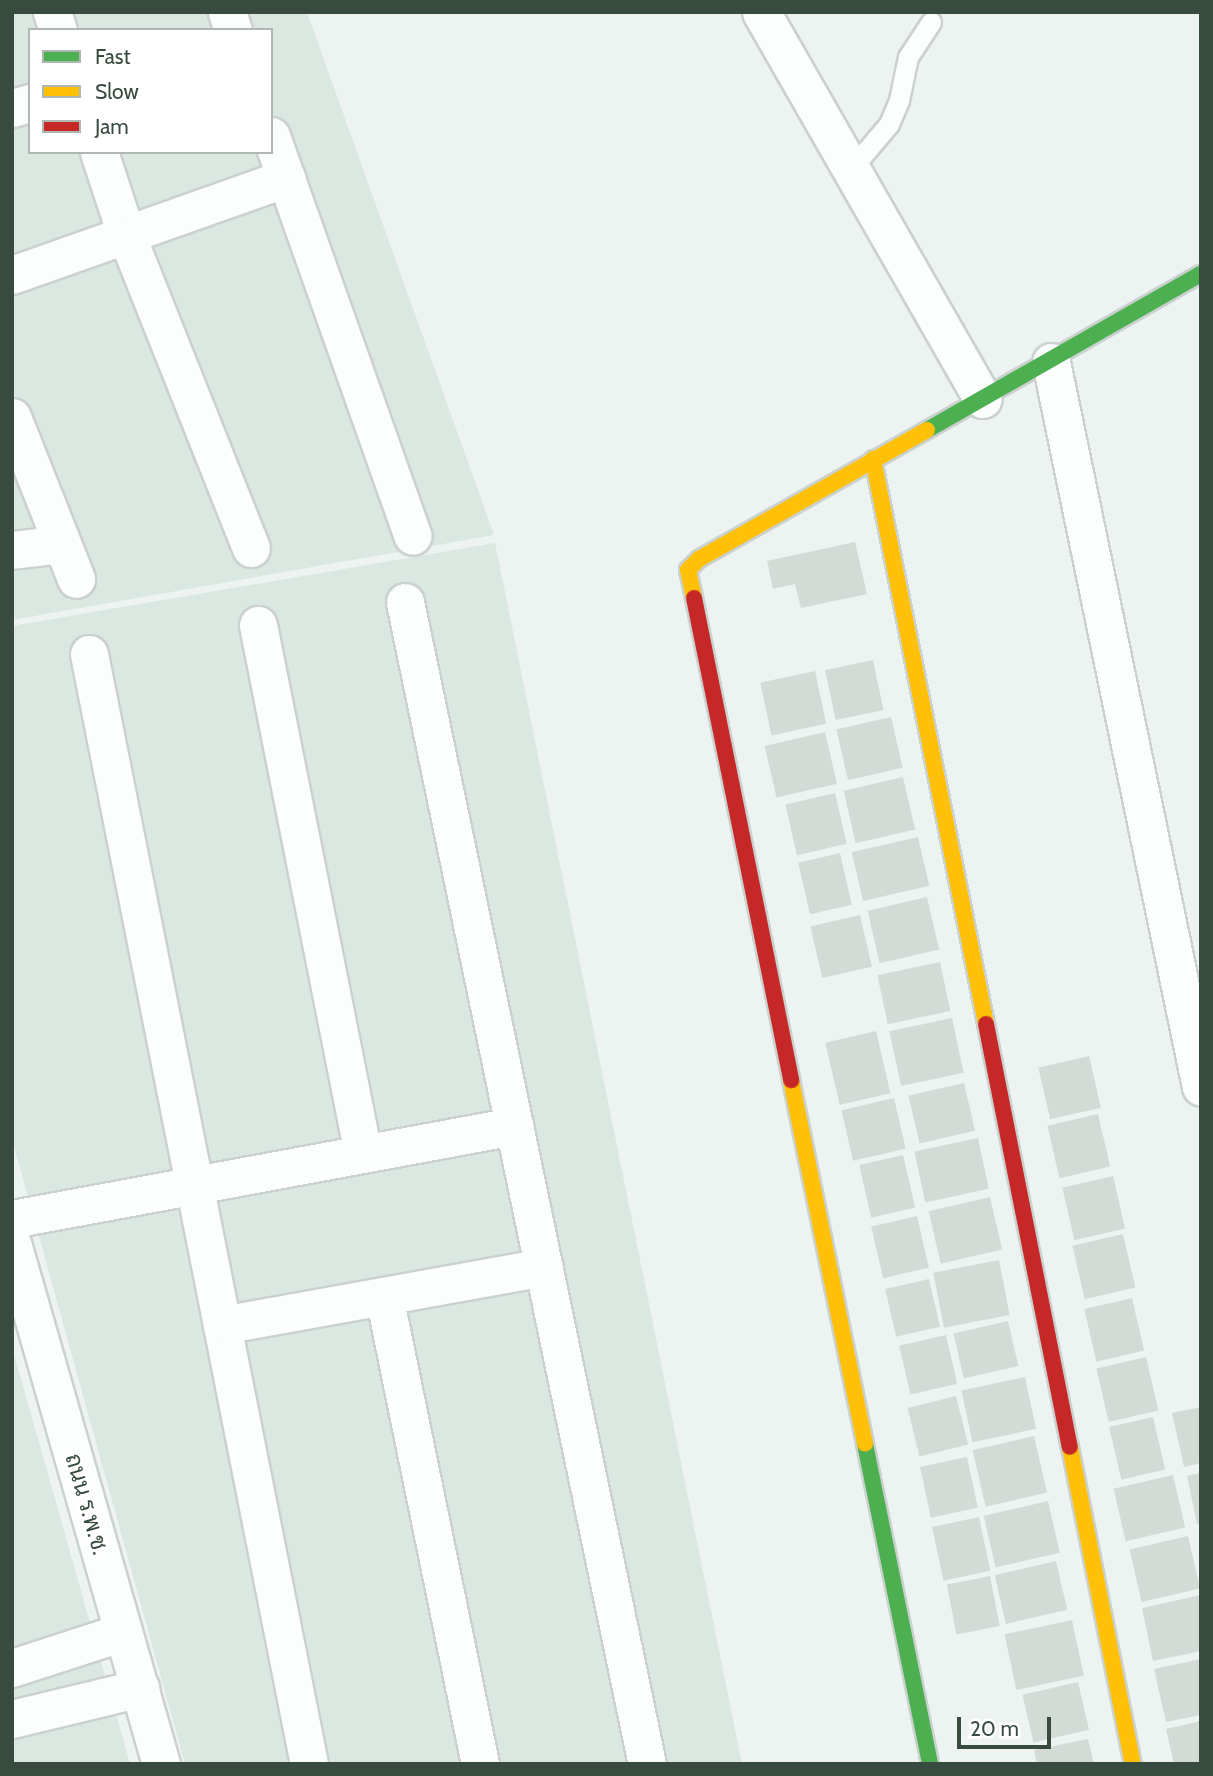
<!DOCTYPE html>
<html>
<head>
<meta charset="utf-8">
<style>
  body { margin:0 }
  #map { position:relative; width:1213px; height:1776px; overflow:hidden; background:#edf3f0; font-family:Cabin,Sarabun,sans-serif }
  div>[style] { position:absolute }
  .residential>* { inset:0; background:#dae8e1 }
  .building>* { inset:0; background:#d3dbd7; transform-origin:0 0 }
  .roads { filter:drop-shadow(2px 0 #cad1ce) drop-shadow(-2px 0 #cad1ce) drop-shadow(0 2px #cad1ce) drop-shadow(0 -2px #cad1ce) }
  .lane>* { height:19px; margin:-9.5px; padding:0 9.5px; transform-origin:9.5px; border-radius:9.5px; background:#fcfdfd }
  .street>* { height:37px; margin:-18.5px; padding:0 18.5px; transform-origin:18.5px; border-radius:18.5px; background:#fcfdfd }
  .fast>* { height:16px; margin:-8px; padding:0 8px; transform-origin:8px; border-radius:8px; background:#4caf50 }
  .slow>* { height:16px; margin:-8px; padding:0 8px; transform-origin:8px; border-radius:8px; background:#ffc107 }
  .jam>* { height:16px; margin:-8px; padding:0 8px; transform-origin:8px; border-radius:8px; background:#c62828 }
  span { translate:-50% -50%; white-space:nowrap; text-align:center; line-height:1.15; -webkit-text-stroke:6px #fff; paint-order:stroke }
  .street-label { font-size:23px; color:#374b3f }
  .frame { position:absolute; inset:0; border:14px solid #374b3f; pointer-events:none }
  .legend { position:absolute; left:28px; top:28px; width:245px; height:126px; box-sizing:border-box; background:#fff; border:2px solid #afb7b2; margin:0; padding:9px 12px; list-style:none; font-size:21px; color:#374b3f }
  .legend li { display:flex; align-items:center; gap:14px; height:35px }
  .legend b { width:35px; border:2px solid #afb7b2 }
  .scale { position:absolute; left:957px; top:1717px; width:94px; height:32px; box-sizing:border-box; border:4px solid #374b3f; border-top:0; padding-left:9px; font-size:21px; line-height:24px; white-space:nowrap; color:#374b3f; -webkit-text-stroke:5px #fff; paint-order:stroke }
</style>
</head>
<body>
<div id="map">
  <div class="residential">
    <div style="clip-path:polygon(evenodd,12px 12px,307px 12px,494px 535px,12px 620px,12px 12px,30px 30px,271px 30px,271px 152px,30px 152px,30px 30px)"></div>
    <div style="clip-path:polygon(495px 543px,742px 1764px,185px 1764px,12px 1139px,12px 626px)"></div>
    <div style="clip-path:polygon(12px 1347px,130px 1764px,12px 1764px)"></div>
  </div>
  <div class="building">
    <div style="clip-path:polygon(855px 542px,867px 594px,801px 608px,795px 584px,773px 589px,767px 561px)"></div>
    <div style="left:873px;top:660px;width:51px;height:49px;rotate:78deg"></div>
    <div style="left:815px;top:671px;width:54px;height:56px;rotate:78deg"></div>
    <div style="left:891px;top:717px;width:52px;height:56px;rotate:77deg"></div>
    <div style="left:825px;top:732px;width:53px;height:62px;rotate:77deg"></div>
    <div style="left:903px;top:777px;width:54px;height:61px;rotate:77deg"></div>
    <div style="left:835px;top:793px;width:52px;height:51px;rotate:77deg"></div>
    <div style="left:918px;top:837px;width:50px;height:68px;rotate:77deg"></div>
    <div style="left:840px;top:853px;width:53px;height:43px;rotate:77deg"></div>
    <div style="left:927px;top:897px;width:54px;height:61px;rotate:77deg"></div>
    <div style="left:860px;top:915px;width:53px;height:51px;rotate:77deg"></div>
    <div style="left:940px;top:962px;width:50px;height:64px;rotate:78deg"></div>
    <div style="left:952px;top:1018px;width:56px;height:64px;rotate:78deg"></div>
    <div style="left:876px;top:1031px;width:64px;height:52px;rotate:77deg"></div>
    <div style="left:1089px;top:1056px;width:53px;height:52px;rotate:77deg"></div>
    <div style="left:964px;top:1083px;width:49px;height:57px;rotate:77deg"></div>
    <div style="left:894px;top:1098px;width:52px;height:54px;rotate:77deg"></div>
    <div style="left:1098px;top:1114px;width:54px;height:52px;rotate:77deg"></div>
    <div style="left:978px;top:1138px;width:52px;height:65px;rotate:78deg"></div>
    <div style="left:903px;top:1155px;width:54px;height:45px;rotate:77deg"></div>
    <div style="left:1113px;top:1176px;width:54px;height:52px;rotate:77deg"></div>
    <div style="left:990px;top:1197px;width:54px;height:63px;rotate:77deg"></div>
    <div style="left:917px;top:1216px;width:53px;height:47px;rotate:77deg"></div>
    <div style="left:1123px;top:1234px;width:55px;height:52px;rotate:77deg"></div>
    <div style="left:999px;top:1260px;width:56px;height:67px;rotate:79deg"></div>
    <div style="left:929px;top:1279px;width:49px;height:45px;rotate:77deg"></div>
    <div style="left:1132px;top:1298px;width:54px;height:49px;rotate:77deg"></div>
    <div style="left:1008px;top:1321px;width:46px;height:56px;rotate:77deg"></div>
    <div style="left:946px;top:1335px;width:50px;height:48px;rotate:77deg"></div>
    <div style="left:1146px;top:1357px;width:55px;height:51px;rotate:77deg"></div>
    <div style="left:1025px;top:1377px;width:53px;height:65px;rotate:78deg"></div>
    <div style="left:956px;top:1396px;width:50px;height:50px;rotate:76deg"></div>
    <div style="clip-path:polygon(1201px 1407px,1201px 1463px,1184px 1467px,1172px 1413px)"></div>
    <div style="left:1153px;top:1417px;width:54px;height:45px;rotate:77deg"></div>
    <div style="left:1034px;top:1436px;width:58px;height:63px;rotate:77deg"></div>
    <div style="left:967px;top:1457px;width:52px;height:48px;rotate:78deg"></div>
    <div style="clip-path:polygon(1201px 1473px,1201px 1523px,1197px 1524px,1187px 1476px)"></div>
    <div style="left:1173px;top:1475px;width:54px;height:61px;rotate:77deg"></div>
    <div style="left:1048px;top:1501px;width:53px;height:66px;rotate:77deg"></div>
    <div style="left:979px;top:1517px;width:55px;height:48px;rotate:78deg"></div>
    <div style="left:1188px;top:1536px;width:54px;height:60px;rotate:77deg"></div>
    <div style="left:1056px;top:1561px;width:50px;height:63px;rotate:77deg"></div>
    <div style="left:990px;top:1576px;width:51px;height:44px;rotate:79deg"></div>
    <div style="clip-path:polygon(1201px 1595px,1201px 1651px,1153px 1661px,1142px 1608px)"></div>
    <div style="left:1072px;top:1620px;width:57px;height:69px;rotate:78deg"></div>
    <div style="clip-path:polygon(1201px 1659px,1201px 1715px,1166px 1722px,1154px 1669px)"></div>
    <div style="left:1078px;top:1682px;width:49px;height:57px;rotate:77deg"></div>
    <div style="clip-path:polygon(1201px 1721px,1201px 1764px,1174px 1764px,1166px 1729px)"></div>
    <div style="clip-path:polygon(1088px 1739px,1094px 1764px,1037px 1764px,1034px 1750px)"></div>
  </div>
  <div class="roads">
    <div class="lane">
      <div style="left:851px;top:169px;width:59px;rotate:-49.8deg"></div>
      <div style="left:889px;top:124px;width:26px;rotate:-67deg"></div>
      <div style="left:899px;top:100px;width:44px;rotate:-78.2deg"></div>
      <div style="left:908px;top:57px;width:42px;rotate:-56.7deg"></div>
    </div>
    <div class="street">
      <div style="left:52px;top:12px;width:19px;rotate:72deg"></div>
      <div style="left:227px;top:12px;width:19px;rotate:72deg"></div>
      <div style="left:761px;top:12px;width:446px;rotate:60.2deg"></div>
      <div style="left:12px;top:108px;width:19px;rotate:-16deg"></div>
      <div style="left:271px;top:136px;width:424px;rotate:70.5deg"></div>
      <div style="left:99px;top:152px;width:86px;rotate:71.8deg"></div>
      <div style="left:126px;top:234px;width:338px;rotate:68.3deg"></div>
      <div style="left:12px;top:275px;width:291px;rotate:-19.5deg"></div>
      <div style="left:1051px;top:362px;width:740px;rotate:78.31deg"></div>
      <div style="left:12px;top:417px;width:174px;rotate:68.4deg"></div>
      <div style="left:12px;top:550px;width:50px;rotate:-6.8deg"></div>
      <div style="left:405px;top:602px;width:1187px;rotate:78.24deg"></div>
      <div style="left:258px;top:625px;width:539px;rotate:78.77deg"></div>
      <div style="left:89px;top:654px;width:1132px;rotate:78.79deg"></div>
      <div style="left:12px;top:1219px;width:511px;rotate:-10.5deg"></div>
      <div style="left:12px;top:1243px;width:542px;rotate:74.04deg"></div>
      <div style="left:384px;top:1296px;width:478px;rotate:78.4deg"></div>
      <div style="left:222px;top:1325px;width:327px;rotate:-10.2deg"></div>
      <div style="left:12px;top:1668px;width:117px;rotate:-18deg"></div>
      <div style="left:12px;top:1719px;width:132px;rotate:-13.6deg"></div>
    </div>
    <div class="fast">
      <div style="left:927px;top:430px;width:315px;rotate:-29.7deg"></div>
      <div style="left:865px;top:1444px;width:327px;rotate:78.5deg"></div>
    </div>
    <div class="slow">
      <div style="left:873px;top:459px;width:576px;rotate:78.69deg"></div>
      <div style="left:694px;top:598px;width:29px;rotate:-102deg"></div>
      <div style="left:688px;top:570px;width:16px;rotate:-45deg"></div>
      <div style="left:699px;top:559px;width:262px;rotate:-29.5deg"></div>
      <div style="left:791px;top:1080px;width:371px;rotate:78.5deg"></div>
      <div style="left:1070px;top:1447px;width:323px;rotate:78.8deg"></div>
    </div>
    <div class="jam">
      <div style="left:694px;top:598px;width:492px;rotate:78.6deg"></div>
      <div style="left:986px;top:1024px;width:431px;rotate:78.8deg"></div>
    </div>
  </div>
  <div class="street-label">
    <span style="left:87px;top:1504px;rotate:74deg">ถนน ร.พ.ช.</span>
  </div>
  <div class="frame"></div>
  <ul class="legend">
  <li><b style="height:9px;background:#4caf50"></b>Fast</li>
  <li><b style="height:9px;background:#ffc107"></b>Slow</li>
  <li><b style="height:9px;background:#c62828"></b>Jam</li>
  </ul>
  <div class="scale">20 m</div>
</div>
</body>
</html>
